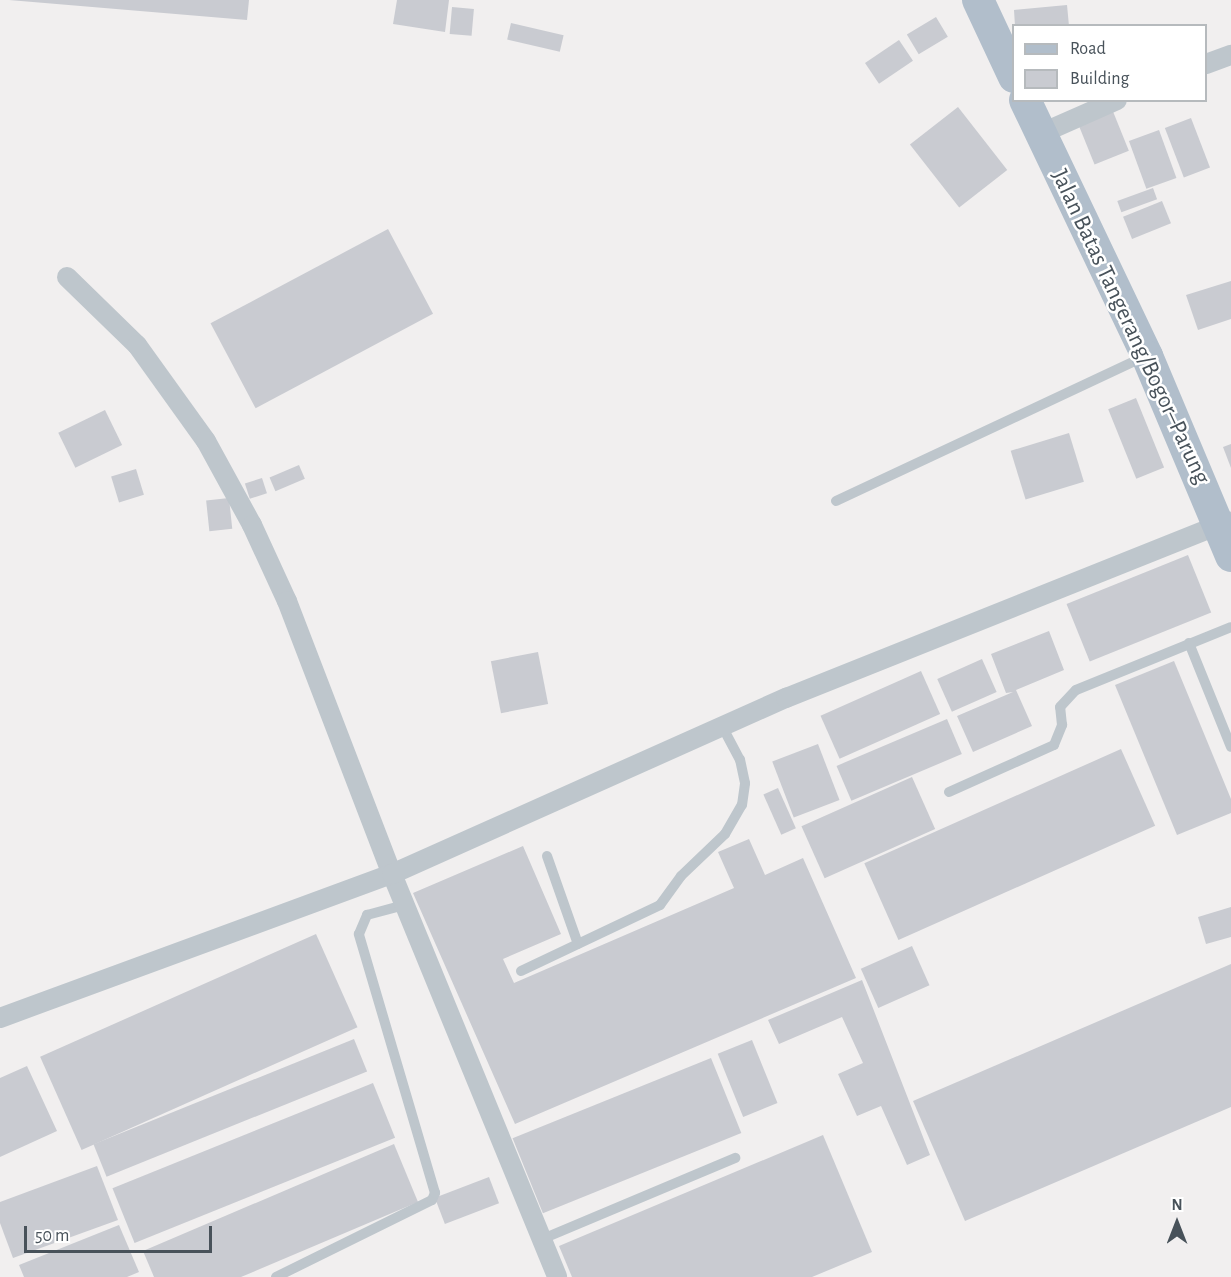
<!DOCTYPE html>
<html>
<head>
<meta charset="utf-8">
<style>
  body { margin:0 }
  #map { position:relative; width:1231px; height:1277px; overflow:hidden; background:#f1efef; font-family:"Alegreya Sans",sans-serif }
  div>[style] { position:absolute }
  .building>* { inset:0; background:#c9cbd1; transform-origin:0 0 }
  .service>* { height:10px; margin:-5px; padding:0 5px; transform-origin:5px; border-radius:5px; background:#bec6cc }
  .minor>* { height:20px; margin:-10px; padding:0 10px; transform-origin:10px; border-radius:10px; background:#bec6cc }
  .primary>* { height:32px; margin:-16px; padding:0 16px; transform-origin:16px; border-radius:16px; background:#b1becb }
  span { translate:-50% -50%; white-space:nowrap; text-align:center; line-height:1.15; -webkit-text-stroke:5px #fff; paint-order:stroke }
  .street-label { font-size:24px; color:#48525a }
  .legend { position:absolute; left:1012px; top:24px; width:195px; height:78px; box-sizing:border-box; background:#fff; border:2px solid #b6babd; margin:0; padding:8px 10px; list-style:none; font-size:18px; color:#48525a }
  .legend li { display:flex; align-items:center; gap:12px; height:30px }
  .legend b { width:30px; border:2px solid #b6babd }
  .north { position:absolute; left:1147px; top:1193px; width:60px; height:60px; -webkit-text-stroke:4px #fff; paint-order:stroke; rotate:0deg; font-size:16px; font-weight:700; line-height:24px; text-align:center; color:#48525a }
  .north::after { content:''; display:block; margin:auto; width:21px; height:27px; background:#48525a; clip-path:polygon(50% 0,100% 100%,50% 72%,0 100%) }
  .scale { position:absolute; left:24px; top:1226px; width:188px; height:27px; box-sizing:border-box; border:3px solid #48525a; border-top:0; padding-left:8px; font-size:18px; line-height:21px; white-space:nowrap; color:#48525a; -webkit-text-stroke:4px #fff; paint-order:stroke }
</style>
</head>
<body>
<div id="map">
  <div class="building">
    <div style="clip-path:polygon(9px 0,249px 0,247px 20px)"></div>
    <div style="clip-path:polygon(397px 0,449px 0,445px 32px,393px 24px)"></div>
    <div style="clip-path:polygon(1067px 5px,1069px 26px,1015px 26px,1014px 10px)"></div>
    <div style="left:452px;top:7px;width:22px;height:27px;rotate:5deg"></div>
    <div style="left:936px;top:17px;width:23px;height:34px;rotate:59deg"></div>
    <div style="left:511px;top:23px;width:54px;height:17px;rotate:13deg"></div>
    <div style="left:899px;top:40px;width:25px;height:41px;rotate:56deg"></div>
    <div style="left:958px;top:107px;width:80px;height:61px;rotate:52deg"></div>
    <div style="left:1112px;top:109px;width:45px;height:37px;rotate:68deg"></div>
    <div style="left:1191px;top:118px;width:53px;height:28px;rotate:69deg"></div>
    <div style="left:1159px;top:130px;width:51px;height:32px;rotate:70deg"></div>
    <div style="left:1153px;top:188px;width:12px;height:38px;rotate:70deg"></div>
    <div style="left:1162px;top:201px;width:24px;height:42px;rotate:68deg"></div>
    <div style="left:388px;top:229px;width:96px;height:201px;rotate:62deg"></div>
    <div style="clip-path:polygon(1231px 281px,1231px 319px,1198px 330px,1186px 295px)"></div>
    <div style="left:1136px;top:398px;width:75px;height:30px;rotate:68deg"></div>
    <div style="left:105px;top:410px;width:39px;height:52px;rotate:64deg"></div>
    <div style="left:1069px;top:433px;width:51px;height:61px;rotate:73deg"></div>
    <div style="clip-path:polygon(1231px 444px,1231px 468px,1223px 447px)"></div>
    <div style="left:299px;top:465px;width:15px;height:32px;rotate:67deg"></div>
    <div style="left:136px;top:469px;width:27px;height:26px;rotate:73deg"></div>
    <div style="left:262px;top:478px;width:16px;height:18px;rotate:72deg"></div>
    <div style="left:229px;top:498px;width:31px;height:23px;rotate:84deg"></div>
    <div style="left:1188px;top:555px;width:62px;height:131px;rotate:68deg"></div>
    <div style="clip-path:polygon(1049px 631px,1064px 670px,1016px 690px,1032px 726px,973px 752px,957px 716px,1013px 692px,1006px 693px,991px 654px)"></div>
    <div style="left:538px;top:652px;width:53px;height:48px;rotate:79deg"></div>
    <div style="left:982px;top:659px;width:36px;height:49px;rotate:66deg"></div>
    <div style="clip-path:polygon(1174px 661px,1231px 799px,1231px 813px,1177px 835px,1115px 685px)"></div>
    <div style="left:921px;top:671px;width:47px;height:110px;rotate:66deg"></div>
    <div style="left:947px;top:719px;width:38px;height:120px;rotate:67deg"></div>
    <div style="left:818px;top:744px;width:60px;height:49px;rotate:69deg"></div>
    <div style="left:1121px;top:749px;width:84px;height:281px;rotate:66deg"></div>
    <div style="left:912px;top:777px;width:57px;height:121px;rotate:66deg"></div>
    <div style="left:778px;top:788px;width:44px;height:16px;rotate:66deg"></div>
    <div style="clip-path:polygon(749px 839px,765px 875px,803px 858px,856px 978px,515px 1124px,413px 893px,523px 846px,561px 934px,503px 959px,514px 983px,734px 888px,718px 852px)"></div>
    <div style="clip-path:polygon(1231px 907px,1231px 937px,1206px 944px,1198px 917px)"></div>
    <div style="left:316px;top:934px;width:102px;height:302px;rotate:66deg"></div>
    <div style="left:912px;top:946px;width:43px;height:56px;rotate:66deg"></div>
    <div style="clip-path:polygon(1231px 964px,1231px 1107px,965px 1221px,913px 1101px)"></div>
    <div style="clip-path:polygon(862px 980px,930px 1155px,907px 1165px,881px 1106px,857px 1116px,838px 1074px,863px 1063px,842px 1017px,779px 1044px,768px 1020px)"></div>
    <div style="left:354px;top:1039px;width:35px;height:281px;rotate:68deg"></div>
    <div style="left:752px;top:1040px;width:68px;height:37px;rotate:68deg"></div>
    <div style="left:711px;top:1058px;width:81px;height:214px;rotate:68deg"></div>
    <div style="clip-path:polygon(27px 1066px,57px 1131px,0 1157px,0 1078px)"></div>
    <div style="left:373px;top:1083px;width:59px;height:281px;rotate:68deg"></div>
    <div style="clip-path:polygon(823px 1135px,872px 1252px,812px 1277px,572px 1277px,559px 1246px)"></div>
    <div style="clip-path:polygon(394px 1144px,418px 1202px,241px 1277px,154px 1277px,143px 1251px)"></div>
    <div style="clip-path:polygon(97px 1166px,118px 1220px,13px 1258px,0 1223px,0 1202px)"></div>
    <div style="left:489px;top:1177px;width:28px;height:58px;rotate:69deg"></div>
    <div style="clip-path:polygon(119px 1225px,139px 1272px,127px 1277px,24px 1277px,19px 1265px)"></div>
  </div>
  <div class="service">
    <div style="left:836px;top:501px;width:340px;rotate:-25.1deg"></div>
    <div style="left:1189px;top:643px;width:112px;rotate:68deg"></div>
    <div style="left:949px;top:792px;width:115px;rotate:-24.1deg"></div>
    <div style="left:1054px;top:745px;width:22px;rotate:-68deg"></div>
    <div style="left:1062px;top:725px;width:18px;rotate:-96deg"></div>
    <div style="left:1060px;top:707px;width:23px;rotate:-47deg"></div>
    <div style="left:1076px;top:690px;width:167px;rotate:-22.1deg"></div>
    <div style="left:547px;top:856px;width:93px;rotate:70.6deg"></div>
    <div style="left:521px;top:971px;width:154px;rotate:-25.4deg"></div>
    <div style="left:660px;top:905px;width:36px;rotate:-54deg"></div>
    <div style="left:681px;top:876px;width:61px;rotate:-43.7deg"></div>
    <div style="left:725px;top:834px;width:34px;rotate:-60deg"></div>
    <div style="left:742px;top:805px;width:22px;rotate:-82deg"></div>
    <div style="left:745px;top:783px;width:24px;rotate:-102deg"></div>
    <div style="left:740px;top:760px;width:36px;rotate:-118deg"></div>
    <div style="left:540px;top:1240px;width:212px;rotate:-22.8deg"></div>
    <div style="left:276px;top:1277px;width:174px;rotate:-26.3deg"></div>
    <div style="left:432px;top:1200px;width:8px;rotate:-67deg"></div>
    <div style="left:435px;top:1193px;width:270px;rotate:-106.4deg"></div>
    <div style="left:359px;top:934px;width:21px;rotate:-67deg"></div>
    <div style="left:367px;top:915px;width:39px;rotate:-15deg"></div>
  </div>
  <div class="minor">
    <div style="left:1206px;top:64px;width:27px;rotate:-20deg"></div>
    <div style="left:1040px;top:134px;width:84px;rotate:-23.8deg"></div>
    <div style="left:67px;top:277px;width:98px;rotate:44.2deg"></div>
    <div style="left:137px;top:345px;width:118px;rotate:54.3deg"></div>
    <div style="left:206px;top:441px;width:96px;rotate:61.3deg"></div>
    <div style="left:252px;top:525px;width:84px;rotate:65.3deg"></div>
    <div style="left:287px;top:601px;width:292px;rotate:69deg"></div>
    <div style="left:392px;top:874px;width:435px;rotate:67.7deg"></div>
    <div style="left:0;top:1018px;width:418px;rotate:-20.2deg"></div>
    <div style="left:392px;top:874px;width:432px;rotate:-24.1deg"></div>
    <div style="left:786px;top:698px;width:476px;rotate:-21.8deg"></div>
  </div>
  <div class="primary">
    <div style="left:978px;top:0;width:85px;rotate:64.9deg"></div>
    <div style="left:1025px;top:100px;width:284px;rotate:64.5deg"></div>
    <div style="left:1147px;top:356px;width:217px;rotate:67.2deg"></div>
  </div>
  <div class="street-label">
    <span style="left:1130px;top:327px;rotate:65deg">Jalan Batas Tangerang/Bogor–Parung</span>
  </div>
  <ul class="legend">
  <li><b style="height:8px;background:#b1becb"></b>Road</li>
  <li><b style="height:16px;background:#c9cbd1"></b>Building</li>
  </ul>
  <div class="north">N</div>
  <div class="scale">50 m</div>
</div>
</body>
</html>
